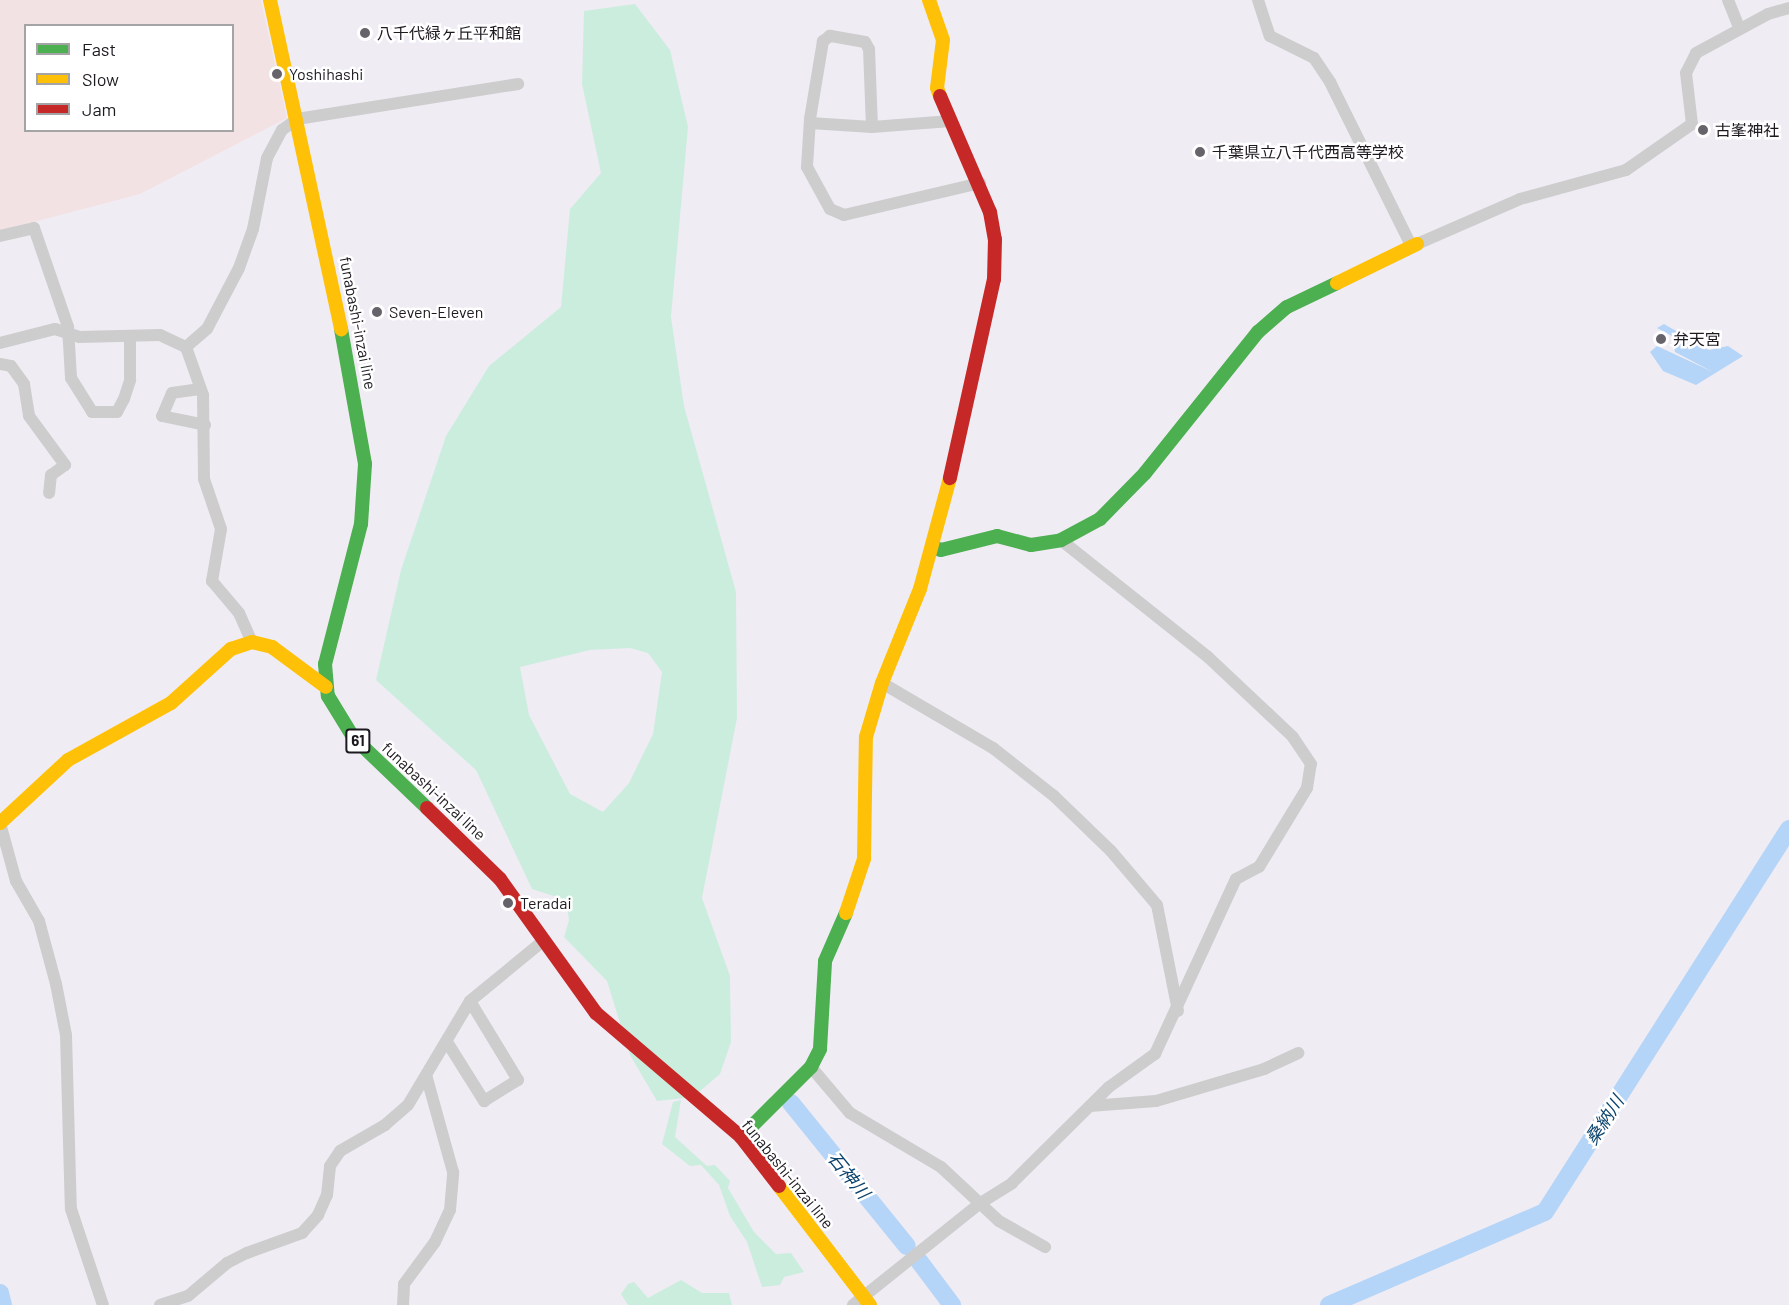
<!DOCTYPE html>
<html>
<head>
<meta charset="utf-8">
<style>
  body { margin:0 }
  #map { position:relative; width:1789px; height:1305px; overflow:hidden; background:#f0ecf4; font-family:Barlow,"Noto Sans JP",sans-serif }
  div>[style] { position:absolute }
  .industrial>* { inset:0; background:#f3e2e4 }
  .green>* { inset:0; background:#cbeddd }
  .water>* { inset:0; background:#b4d5f8 }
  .river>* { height:18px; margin:-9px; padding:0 9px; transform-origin:9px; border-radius:9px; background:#b4d5f8 }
  .street>* { height:12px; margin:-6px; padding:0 6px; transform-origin:6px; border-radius:6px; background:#cecdce }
  .fast>* { height:14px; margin:-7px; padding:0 7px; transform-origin:7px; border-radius:7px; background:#4caf50 }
  .slow>* { height:14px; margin:-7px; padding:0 7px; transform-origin:7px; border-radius:7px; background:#ffc107 }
  .jam>* { height:14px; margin:-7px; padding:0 7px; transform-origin:7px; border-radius:7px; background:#c62828 }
  .dots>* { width:16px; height:16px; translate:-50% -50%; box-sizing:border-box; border:3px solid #fff; border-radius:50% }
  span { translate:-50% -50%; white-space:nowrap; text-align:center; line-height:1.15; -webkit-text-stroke:5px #fff; paint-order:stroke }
  .shield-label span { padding:2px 4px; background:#fff; border:2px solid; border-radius:4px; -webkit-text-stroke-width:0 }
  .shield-label { font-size:15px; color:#1c191f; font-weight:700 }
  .poi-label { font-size:16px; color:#1c191f }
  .left { translate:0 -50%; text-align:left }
  .street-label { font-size:16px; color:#1c191f }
  .water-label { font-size:18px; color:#0d446e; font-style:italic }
  .legend { position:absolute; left:24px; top:24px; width:210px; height:108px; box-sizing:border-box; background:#fff; border:2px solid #a4a3a5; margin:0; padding:8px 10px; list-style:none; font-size:18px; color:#1c191f }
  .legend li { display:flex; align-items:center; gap:12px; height:30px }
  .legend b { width:30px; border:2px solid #a4a3a5 }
</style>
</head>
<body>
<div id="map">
  <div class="industrial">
    <div style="clip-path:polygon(evenodd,0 0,261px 0,287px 118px,140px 194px,0 231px,0 0,26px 26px,232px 26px,232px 130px,26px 130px,26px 26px)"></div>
  </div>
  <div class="green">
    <div style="clip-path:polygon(evenodd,635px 4px,670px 50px,688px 127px,671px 317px,684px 406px,736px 592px,737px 718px,702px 898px,730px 976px,731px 1042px,720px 1074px,693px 1097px,657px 1101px,630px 1055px,607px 981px,564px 937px,569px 920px,566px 900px,532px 889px,476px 770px,376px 680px,401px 570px,446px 436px,489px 366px,561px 307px,570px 209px,601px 173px,582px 84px,584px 11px,635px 4px,630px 648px,648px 653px,662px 672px,653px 734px,629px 783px,603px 812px,570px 794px,529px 715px,520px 667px,590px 650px,630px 648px)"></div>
    <div style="clip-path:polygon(681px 1100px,675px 1137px,707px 1166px,715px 1165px,730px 1181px,728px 1188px,754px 1232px,776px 1254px,791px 1253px,804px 1272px,784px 1277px,780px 1285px,762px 1287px,747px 1242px,730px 1216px,719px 1185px,701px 1165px,690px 1166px,662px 1144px,673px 1102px)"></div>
    <div style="clip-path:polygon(681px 1280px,702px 1293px,729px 1293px,732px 1305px,628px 1305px,621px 1294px,628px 1284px,634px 1282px,648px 1298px)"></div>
  </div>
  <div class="water">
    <div style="clip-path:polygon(1664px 324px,1709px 350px,1728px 346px,1743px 356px,1696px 385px,1663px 371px,1650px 352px,1657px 346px,1713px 372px,1675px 352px,1672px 336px,1657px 328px)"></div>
  </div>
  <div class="river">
    <div style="left:791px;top:1103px;width:184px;rotate:51deg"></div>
    <div style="left:919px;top:1261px;width:55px;rotate:53.1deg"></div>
    <div style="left:0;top:1293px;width:12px;rotate:76deg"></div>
    <div style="left:1329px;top:1305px;width:235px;rotate:-23.3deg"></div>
    <div style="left:1545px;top:1212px;width:454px;rotate:-57.5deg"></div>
  </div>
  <div class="street">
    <div style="left:1258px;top:0;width:38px;rotate:72deg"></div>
    <div style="left:1270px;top:36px;width:49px;rotate:26.6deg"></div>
    <div style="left:1314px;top:58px;width:29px;rotate:56deg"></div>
    <div style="left:1330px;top:82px;width:184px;rotate:63.6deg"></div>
    <div style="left:1728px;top:0;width:31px;rotate:68deg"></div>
    <div style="left:810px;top:123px;width:62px;rotate:3.7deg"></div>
    <div style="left:872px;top:127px;width:78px;rotate:-92.2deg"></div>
    <div style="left:869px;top:49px;width:8px;rotate:-120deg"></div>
    <div style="left:865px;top:42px;width:36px;rotate:-170deg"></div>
    <div style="left:830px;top:36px;width:9px;rotate:144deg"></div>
    <div style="left:823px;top:41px;width:79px;rotate:99.5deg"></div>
    <div style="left:810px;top:119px;width:48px;rotate:93.6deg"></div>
    <div style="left:807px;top:167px;width:48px;rotate:61.3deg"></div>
    <div style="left:830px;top:209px;width:15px;rotate:23deg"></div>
    <div style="left:844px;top:215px;width:140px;rotate:-13.2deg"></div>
    <div style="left:872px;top:127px;width:79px;rotate:-4.3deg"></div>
    <div style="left:0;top:236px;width:35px;rotate:-13deg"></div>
    <div style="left:34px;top:228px;width:105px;rotate:71deg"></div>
    <div style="left:68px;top:327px;width:51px;rotate:86.6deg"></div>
    <div style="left:71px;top:378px;width:40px;rotate:58deg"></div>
    <div style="left:92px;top:412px;width:25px"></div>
    <div style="left:117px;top:412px;width:15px;rotate:-62deg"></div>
    <div style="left:124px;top:399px;width:20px;rotate:-72deg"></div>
    <div style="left:130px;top:380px;width:43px;rotate:-90deg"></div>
    <div style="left:1417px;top:244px;width:112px;rotate:-23.6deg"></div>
    <div style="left:1520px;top:199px;width:110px;rotate:-15.3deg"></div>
    <div style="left:1626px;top:170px;width:80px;rotate:-34.9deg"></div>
    <div style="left:1692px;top:124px;width:51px;rotate:-96.7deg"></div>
    <div style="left:1686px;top:73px;width:22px;rotate:-63deg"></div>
    <div style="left:1696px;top:53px;width:82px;rotate:-28.4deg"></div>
    <div style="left:1768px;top:14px;width:22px;rotate:-16deg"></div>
    <div style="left:0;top:343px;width:57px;rotate:-14.3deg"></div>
    <div style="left:55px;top:329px;width:25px;rotate:18deg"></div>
    <div style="left:79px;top:337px;width:81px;rotate:-1.4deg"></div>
    <div style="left:160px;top:335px;width:29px;rotate:25deg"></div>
    <div style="left:186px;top:347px;width:51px;rotate:70.5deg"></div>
    <div style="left:203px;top:395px;width:84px;rotate:89.3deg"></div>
    <div style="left:204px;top:479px;width:53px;rotate:71.2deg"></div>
    <div style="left:221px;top:529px;width:53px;rotate:99.8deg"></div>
    <div style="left:212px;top:581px;width:42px;rotate:49.8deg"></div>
    <div style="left:239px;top:613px;width:32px;rotate:66deg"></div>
    <div style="left:186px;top:347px;width:28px;rotate:-41deg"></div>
    <div style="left:207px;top:329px;width:69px;rotate:-62.3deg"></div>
    <div style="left:239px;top:268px;width:41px;rotate:-70.3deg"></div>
    <div style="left:253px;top:229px;width:72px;rotate:-78.8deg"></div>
    <div style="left:267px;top:158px;width:32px;rotate:-62deg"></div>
    <div style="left:282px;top:130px;width:19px;rotate:-36deg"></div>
    <div style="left:297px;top:119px;width:224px;rotate:-9deg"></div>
    <div style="left:0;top:364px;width:11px;rotate:10deg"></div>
    <div style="left:11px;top:366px;width:22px;rotate:54deg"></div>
    <div style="left:24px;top:384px;width:32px;rotate:81deg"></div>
    <div style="left:29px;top:416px;width:61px;rotate:53.7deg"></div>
    <div style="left:65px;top:465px;width:17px;rotate:144deg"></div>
    <div style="left:51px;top:475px;width:18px;rotate:96deg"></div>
    <div style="left:200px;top:389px;width:28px;rotate:172deg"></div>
    <div style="left:172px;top:393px;width:25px;rotate:113deg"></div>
    <div style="left:162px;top:416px;width:44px;rotate:11.8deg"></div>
    <div style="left:882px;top:683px;width:129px;rotate:30.4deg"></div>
    <div style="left:993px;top:748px;width:78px;rotate:38.2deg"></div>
    <div style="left:1054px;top:796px;width:79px;rotate:44deg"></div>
    <div style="left:1111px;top:851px;width:71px;rotate:49.6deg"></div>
    <div style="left:1157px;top:905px;width:108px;rotate:78.8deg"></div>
    <div style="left:0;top:823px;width:60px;rotate:74.6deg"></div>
    <div style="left:16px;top:881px;width:46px;rotate:60.1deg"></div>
    <div style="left:39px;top:921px;width:65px;rotate:74.9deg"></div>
    <div style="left:56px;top:984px;width:52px;rotate:78.9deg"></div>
    <div style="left:66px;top:1035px;width:174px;rotate:88.4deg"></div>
    <div style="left:71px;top:1209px;width:101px;rotate:71.6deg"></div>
    <div style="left:447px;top:1042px;width:70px;rotate:57.9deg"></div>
    <div style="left:484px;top:1101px;width:40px;rotate:-32deg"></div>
    <div style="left:518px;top:1080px;width:92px;rotate:-121.3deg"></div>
    <div style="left:811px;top:1067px;width:60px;rotate:49.7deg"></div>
    <div style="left:850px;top:1113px;width:106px;rotate:30.7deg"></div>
    <div style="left:941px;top:1167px;width:79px;rotate:43deg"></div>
    <div style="left:999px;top:1221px;width:53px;rotate:29.5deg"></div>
    <div style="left:1090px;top:1106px;width:66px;rotate:-4.3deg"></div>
    <div style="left:1156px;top:1101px;width:113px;rotate:-16.5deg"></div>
    <div style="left:1264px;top:1069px;width:38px;rotate:-25deg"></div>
    <div style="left:160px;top:1305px;width:29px;rotate:-18deg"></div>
    <div style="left:188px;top:1296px;width:51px;rotate:-40.2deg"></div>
    <div style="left:227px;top:1263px;width:22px;rotate:-27deg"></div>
    <div style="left:247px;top:1253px;width:59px;rotate:-20deg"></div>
    <div style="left:302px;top:1233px;width:24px;rotate:-48deg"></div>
    <div style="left:318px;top:1215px;width:22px;rotate:-66deg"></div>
    <div style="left:327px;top:1195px;width:29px;rotate:-84deg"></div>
    <div style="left:330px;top:1166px;width:18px;rotate:-56deg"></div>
    <div style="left:340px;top:1151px;width:52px;rotate:-30deg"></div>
    <div style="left:385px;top:1125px;width:30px;rotate:-41deg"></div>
    <div style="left:408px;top:1105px;width:121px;rotate:-59.2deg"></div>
    <div style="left:470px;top:1001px;width:94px;rotate:-39.4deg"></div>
    <div style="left:403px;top:1305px;width:21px;rotate:-87deg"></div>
    <div style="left:404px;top:1284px;width:52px;rotate:-53.6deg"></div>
    <div style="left:435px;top:1242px;width:35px;rotate:-65deg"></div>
    <div style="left:450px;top:1210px;width:38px;rotate:-85deg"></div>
    <div style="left:453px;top:1172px;width:98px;rotate:-105.5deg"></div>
    <div style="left:853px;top:1305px;width:161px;rotate:-38.7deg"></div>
    <div style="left:979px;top:1204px;width:39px;rotate:-32deg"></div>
    <div style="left:1012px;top:1183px;width:136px;rotate:-44.7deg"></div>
    <div style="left:1109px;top:1087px;width:57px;rotate:-35.7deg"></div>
    <div style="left:1155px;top:1054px;width:193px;rotate:-65.2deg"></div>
    <div style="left:1236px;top:879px;width:26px;rotate:-28deg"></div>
    <div style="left:1259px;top:867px;width:92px;rotate:-58.7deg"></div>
    <div style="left:1307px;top:788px;width:24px;rotate:-81deg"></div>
    <div style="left:1311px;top:764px;width:32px;rotate:-124deg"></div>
    <div style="left:1293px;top:737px;width:117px;rotate:-136.7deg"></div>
    <div style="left:1208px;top:657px;width:188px;rotate:-141.5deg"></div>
  </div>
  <div class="fast">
    <div style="left:341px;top:329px;width:137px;rotate:79.9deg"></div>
    <div style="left:365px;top:464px;width:60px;rotate:93.8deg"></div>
    <div style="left:361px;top:524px;width:145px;rotate:104.4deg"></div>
    <div style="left:325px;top:664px;width:32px;rotate:85deg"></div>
    <div style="left:328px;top:696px;width:48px;rotate:58.6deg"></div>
    <div style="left:353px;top:737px;width:103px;rotate:43.8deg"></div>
    <div style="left:932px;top:547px;width:9px;rotate:18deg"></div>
    <div style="left:941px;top:550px;width:58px;rotate:-14deg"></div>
    <div style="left:997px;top:536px;width:35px;rotate:15deg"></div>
    <div style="left:1031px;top:545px;width:30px;rotate:-9deg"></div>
    <div style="left:1061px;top:540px;width:44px;rotate:-28.3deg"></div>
    <div style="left:1100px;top:519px;width:64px;rotate:-45.6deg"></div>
    <div style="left:1145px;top:473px;width:181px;rotate:-51.3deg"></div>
    <div style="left:1258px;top:332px;width:38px;rotate:-41deg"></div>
    <div style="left:1287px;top:307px;width:55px;rotate:-25.6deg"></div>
    <div style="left:741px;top:1137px;width:99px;rotate:-45deg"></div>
    <div style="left:811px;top:1067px;width:20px;rotate:-63deg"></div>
    <div style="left:820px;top:1049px;width:88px;rotate:-86.7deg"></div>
    <div style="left:825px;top:961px;width:52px;rotate:-66.4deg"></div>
  </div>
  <div class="slow">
    <div style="left:270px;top:0;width:337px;rotate:77.8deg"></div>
    <div style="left:929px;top:0;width:42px;rotate:70.7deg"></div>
    <div style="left:943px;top:40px;width:48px;rotate:97.1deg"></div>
    <div style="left:937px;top:88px;width:9px;rotate:69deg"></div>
    <div style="left:1337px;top:283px;width:89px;rotate:-26deg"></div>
    <div style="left:0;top:823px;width:93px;rotate:-42.8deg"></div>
    <div style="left:68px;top:760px;width:118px;rotate:-29deg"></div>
    <div style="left:171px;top:703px;width:81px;rotate:-42deg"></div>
    <div style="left:231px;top:649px;width:22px;rotate:-18deg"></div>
    <div style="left:252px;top:642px;width:21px;rotate:14deg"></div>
    <div style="left:272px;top:647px;width:67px;rotate:36.5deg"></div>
    <div style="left:846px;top:913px;width:57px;rotate:-71.6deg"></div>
    <div style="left:864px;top:859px;width:122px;rotate:-89.1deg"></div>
    <div style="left:866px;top:737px;width:56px;rotate:-73.5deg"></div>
    <div style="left:882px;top:683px;width:101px;rotate:-68deg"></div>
    <div style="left:920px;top:589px;width:115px;rotate:-74.9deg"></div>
    <div style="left:779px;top:1186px;width:150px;rotate:52.6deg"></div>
  </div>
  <div class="jam">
    <div style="left:940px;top:96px;width:126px;rotate:66.7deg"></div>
    <div style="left:990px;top:212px;width:27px;rotate:80deg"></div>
    <div style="left:995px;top:239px;width:40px;rotate:91.4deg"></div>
    <div style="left:994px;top:279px;width:204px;rotate:102.5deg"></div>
    <div style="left:427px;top:808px;width:102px;rotate:44.2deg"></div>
    <div style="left:500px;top:879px;width:165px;rotate:54.4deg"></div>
    <div style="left:596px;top:1013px;width:191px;rotate:40.5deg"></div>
    <div style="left:741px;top:1137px;width:62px;rotate:52.2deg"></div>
  </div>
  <div class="dots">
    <div style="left:365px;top:33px;background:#66636a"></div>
    <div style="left:277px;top:74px;background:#66636a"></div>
    <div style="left:1703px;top:130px;background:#66636a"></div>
    <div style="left:1200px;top:152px;background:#66636a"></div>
    <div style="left:377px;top:312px;background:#66636a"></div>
    <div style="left:1661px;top:339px;background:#66636a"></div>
    <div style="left:508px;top:903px;background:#66636a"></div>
  </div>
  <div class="shield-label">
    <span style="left:358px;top:741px">61</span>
  </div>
  <div class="poi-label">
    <span class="left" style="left:377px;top:33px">八千代緑ヶ丘平和館</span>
    <span class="left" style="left:289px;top:74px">Yoshihashi</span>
    <span class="left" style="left:1715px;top:130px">古峯神社</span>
    <span class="left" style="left:1212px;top:152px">千葉県立八千代西高等学校</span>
    <span class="left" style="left:389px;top:312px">Seven-Eleven</span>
    <span class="left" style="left:1673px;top:339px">弁天宮</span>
    <span class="left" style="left:520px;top:903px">Teradai</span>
  </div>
  <div class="street-label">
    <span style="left:358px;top:323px;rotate:79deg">funabashi-inzai line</span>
    <span style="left:434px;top:791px;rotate:43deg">funabashi-inzai line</span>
    <span style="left:788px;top:1174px;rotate:51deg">funabashi-inzai line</span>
  </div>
  <div class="water-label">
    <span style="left:1604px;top:1120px;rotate:-57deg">桑納川</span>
    <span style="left:849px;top:1175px;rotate:51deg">石神川</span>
  </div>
  <ul class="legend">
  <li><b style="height:8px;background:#4caf50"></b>Fast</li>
  <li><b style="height:8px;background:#ffc107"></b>Slow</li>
  <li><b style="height:8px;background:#c62828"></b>Jam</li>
  </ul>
</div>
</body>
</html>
